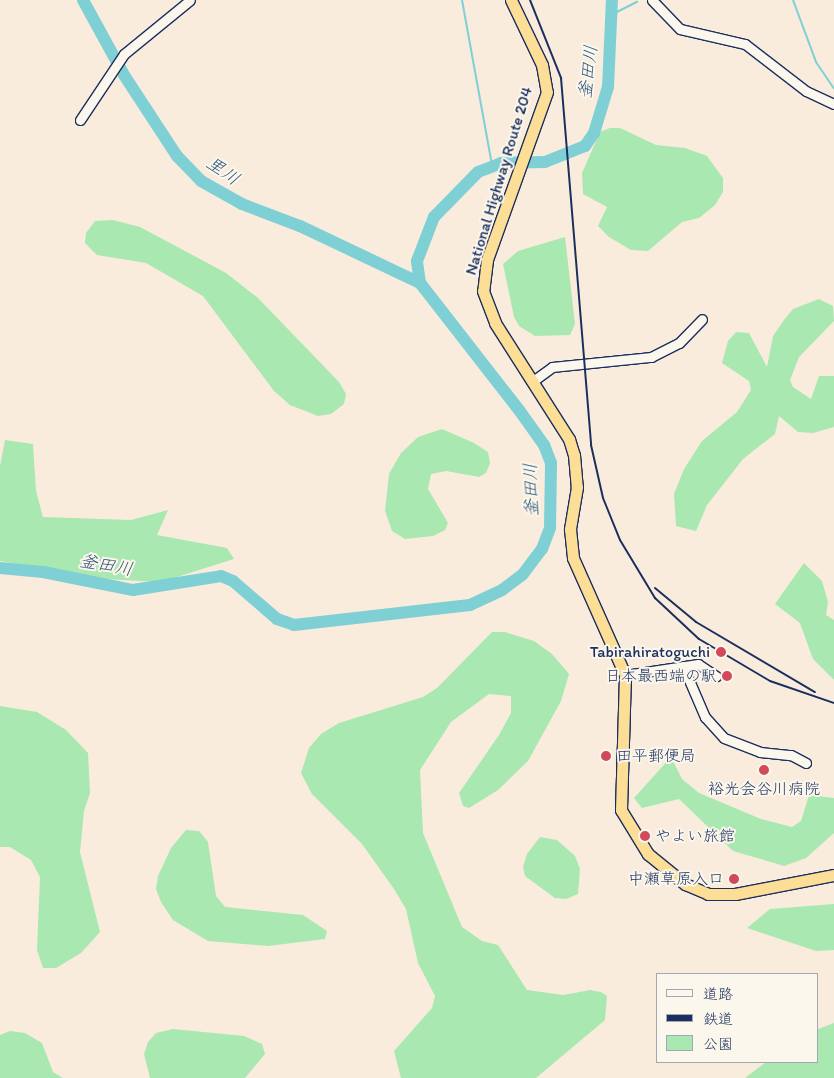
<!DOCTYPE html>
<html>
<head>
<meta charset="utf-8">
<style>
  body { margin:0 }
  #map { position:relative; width:834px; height:1078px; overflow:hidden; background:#f9ecdd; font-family:Itim,"Klee One",sans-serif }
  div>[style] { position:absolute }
  .green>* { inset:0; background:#a9e8b0 }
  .stream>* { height:2px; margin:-1px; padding:0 1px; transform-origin:1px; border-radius:1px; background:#7ed0d5 }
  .river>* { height:12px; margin:-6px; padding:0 6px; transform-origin:6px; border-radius:6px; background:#7ed0d5 }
  .roads { filter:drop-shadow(1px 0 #1b2f5e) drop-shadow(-1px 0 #1b2f5e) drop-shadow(0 1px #1b2f5e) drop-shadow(0 -1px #1b2f5e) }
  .tertiary>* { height:9px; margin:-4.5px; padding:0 4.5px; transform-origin:4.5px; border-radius:4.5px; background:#fbf7ec }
  .trunk>* { height:11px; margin:-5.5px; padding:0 5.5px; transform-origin:5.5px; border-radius:5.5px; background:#fcde96 }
  .rail>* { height:2px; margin:-1px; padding:0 1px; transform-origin:1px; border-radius:1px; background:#1b2f5e }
  .dots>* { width:14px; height:14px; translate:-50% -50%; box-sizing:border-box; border:2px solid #fbf7ec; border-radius:50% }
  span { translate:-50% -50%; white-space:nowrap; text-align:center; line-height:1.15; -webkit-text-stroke:4px #fbf7ec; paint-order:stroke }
  .street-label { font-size:16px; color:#1b2f5e }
  .poi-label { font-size:16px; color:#1b2f5e }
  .right { translate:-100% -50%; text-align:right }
  .left { translate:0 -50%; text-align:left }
  .water-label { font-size:18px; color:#34577c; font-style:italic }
  .legend { position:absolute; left:656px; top:973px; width:162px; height:90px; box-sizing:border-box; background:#fbf7ec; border:1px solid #a1a7b3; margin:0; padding:6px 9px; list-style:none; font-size:15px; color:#1b2f5e }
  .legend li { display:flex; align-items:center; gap:10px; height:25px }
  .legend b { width:25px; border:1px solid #a1a7b3 }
</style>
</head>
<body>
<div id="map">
  <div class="green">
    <div style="clip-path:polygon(610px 128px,620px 128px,656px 145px,685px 148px,707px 156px,723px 178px,723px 192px,715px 205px,699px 218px,682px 222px,648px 251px,631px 250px,609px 237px,598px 226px,607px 207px,583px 194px,582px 173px,600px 132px)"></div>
    <div style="clip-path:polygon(113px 220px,140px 227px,185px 251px,226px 273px,258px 298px,339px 382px,346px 394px,344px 404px,331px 414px,318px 416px,290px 405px,274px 391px,203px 296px,146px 263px,97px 255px,85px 243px,86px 233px,95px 221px)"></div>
    <div style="clip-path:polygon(565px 237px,575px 324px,570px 335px,535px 336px,519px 326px,514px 317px,503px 264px,518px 251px)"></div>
    <div style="clip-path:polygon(819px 299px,833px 306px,834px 321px,799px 357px,790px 380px,793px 387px,811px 399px,819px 376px,834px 376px,834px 427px,813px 433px,798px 432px,779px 416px,775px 434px,743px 459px,707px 505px,696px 531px,676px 526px,674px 494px,684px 469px,702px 441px,737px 412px,751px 390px,749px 381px,722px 363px,728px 341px,736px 332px,749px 333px,767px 367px,773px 336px,784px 320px,793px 309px)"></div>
    <div style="clip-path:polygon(442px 429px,474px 443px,488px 452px,490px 463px,486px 473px,479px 477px,446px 471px,431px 474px,428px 489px,448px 523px,445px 530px,433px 536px,405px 539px,392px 531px,385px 511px,389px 474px,401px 453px,418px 437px)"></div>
    <div style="clip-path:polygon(5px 440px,33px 444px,36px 491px,43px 517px,131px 520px,168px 510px,157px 535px,227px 548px,234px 559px,161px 582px,104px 579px,0 561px,0 466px)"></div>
    <div style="clip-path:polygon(804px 563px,822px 581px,828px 602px,826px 615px,834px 620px,834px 680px,813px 659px,800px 623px,775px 604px)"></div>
    <div style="clip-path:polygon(492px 632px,505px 632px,534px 641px,552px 654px,569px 674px,561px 701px,528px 761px,498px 790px,469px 808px,463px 806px,459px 793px,499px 735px,511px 713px,511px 696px,489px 694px,451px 722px,420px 770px,423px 833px,462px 927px,482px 941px,498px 945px,527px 990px,563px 995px,590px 990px,601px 992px,607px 996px,605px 1020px,536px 1078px,401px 1078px,394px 1051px,432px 1008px,435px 996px,418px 963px,406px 909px,394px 889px,362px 844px,312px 794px,301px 773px,309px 748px,321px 734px,339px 723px,423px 697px,437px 688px)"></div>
    <div style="clip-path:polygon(0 706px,37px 712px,66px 730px,88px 753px,90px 793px,84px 811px,80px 852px,100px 932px,81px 953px,56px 968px,43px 968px,37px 950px,40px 877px,31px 860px,10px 847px,0 847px)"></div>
    <div style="clip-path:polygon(671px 757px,682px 779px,699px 793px,761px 819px,792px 827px,801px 821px,809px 795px,834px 798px,834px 833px,806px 858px,784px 866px,733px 851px,679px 799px,642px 808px,634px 798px)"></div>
    <div style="clip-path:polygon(186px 830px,199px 831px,208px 842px,216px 896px,225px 907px,303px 915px,327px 931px,325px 939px,268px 946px,208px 941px,173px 920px,161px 902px,156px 889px,158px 876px,171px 848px)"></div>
    <div style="clip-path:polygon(540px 837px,557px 840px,575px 856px,580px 869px,578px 894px,566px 899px,555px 898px,525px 876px,523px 867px,527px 854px)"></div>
    <div style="clip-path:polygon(834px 904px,834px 950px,816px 951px,747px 928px,770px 909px)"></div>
    <div style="clip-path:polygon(834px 1023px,834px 1078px,745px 1078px,766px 1062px,818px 1062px,818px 1029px)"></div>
    <div style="clip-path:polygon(173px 1029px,244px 1036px,262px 1044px,265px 1054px,245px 1078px,150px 1078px,144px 1054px,148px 1042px,156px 1033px)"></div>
    <div style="clip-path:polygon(10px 1031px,25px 1033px,42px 1043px,53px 1072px,63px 1078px,0 1078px,0 1035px)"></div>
  </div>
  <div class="stream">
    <div style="left:462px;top:0;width:168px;rotate:79.7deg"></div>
    <div style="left:793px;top:0;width:66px;rotate:69.6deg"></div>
    <div style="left:816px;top:62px;width:32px;rotate:56deg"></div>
    <div style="left:613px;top:14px;width:27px;rotate:-27deg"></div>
  </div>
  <div class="river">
    <div style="left:83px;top:0;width:85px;rotate:61.3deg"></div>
    <div style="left:124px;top:75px;width:97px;rotate:56.8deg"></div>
    <div style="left:177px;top:156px;width:35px;rotate:46deg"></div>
    <div style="left:201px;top:181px;width:47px;rotate:29.3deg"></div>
    <div style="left:242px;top:204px;width:62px;rotate:20.8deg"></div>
    <div style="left:300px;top:226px;width:133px;rotate:25.4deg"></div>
    <div style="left:0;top:568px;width:43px;rotate:5.3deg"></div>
    <div style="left:43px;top:572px;width:92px;rotate:11.3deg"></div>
    <div style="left:133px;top:590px;width:89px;rotate:-9deg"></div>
    <div style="left:221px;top:576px;width:13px;rotate:23deg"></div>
    <div style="left:233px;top:581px;width:58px;rotate:40.8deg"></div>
    <div style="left:277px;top:619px;width:18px;rotate:19deg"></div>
    <div style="left:294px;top:625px;width:177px;rotate:-6.5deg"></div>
    <div style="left:470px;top:605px;width:35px;rotate:-25deg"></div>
    <div style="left:502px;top:590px;width:26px;rotate:-37deg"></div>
    <div style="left:523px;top:574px;width:31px;rotate:-53deg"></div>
    <div style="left:542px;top:549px;width:22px;rotate:-69deg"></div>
    <div style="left:550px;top:528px;width:65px;rotate:-89.1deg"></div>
    <div style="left:551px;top:463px;width:19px;rotate:-111deg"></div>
    <div style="left:544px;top:445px;width:43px;rotate:-125.5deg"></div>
    <div style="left:519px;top:410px;width:161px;rotate:-127.9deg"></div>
    <div style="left:420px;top:283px;width:22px;rotate:-98deg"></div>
    <div style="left:417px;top:261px;width:47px;rotate:-68.9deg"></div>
    <div style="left:434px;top:217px;width:63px;rotate:-45.6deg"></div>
    <div style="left:478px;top:172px;width:25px;rotate:-21deg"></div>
    <div style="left:501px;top:163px;width:44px;rotate:-1.3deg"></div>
    <div style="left:545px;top:162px;width:43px;rotate:-21.8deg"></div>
    <div style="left:585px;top:146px;width:16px;rotate:-55deg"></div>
    <div style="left:594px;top:133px;width:48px;rotate:-73.1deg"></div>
    <div style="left:608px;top:87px;width:87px;rotate:-87.4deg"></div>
  </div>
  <div class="roads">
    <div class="tertiary">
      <div style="left:652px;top:0;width:40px;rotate:46deg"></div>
      <div style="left:680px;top:29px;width:67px;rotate:13deg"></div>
      <div style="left:745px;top:44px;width:77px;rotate:37.6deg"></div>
      <div style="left:806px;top:91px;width:31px;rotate:25deg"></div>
      <div style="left:80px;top:120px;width:79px;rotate:-56.3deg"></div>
      <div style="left:124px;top:54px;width:85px;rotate:-39.3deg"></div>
      <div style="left:533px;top:381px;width:24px;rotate:-36deg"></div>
      <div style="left:552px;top:367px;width:100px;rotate:-5.8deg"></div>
      <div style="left:651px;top:357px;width:31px;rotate:-27deg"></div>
      <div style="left:679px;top:343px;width:33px;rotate:-46deg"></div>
      <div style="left:683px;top:666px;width:56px;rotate:66.7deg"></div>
      <div style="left:705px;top:717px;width:28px;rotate:48deg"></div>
      <div style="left:724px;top:738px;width:39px;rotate:21deg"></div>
      <div style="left:760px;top:752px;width:31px;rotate:6deg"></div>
      <div style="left:791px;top:755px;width:17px;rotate:28deg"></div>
      <div style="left:625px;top:675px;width:74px;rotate:-8.6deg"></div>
      <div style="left:698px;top:664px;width:22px;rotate:34deg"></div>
    </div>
    <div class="trunk">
      <div style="left:511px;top:0;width:72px;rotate:64.5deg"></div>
      <div style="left:542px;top:65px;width:27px;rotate:80deg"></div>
      <div style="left:547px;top:92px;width:178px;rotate:109.7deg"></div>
      <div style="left:487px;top:260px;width:31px;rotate:97deg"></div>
      <div style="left:483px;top:291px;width:34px;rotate:69deg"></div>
      <div style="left:495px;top:323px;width:138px;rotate:57.5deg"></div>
      <div style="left:569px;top:439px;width:17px;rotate:73deg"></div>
      <div style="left:574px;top:455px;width:32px;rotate:85deg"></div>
      <div style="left:577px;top:487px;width:43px;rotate:99.5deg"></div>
      <div style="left:570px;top:529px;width:29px;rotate:84deg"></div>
      <div style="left:573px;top:558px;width:128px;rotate:66deg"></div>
      <div style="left:625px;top:675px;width:135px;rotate:91.7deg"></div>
      <div style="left:621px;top:810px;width:52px;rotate:58.5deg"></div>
      <div style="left:648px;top:854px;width:48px;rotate:39deg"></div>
      <div style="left:685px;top:884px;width:25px;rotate:23deg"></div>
      <div style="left:708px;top:894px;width:27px"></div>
      <div style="left:735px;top:894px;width:101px;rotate:-10.9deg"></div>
    </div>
  </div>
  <div class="rail">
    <div style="left:530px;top:0;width:84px;rotate:68.3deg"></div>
    <div style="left:561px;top:78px;width:368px;rotate:85.3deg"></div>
    <div style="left:591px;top:445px;width:54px;rotate:77.2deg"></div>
    <div style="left:603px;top:498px;width:45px;rotate:68deg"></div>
    <div style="left:620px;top:540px;width:68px;rotate:58.9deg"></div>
    <div style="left:655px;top:598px;width:60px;rotate:43deg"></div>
    <div style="left:699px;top:639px;width:82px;rotate:30.6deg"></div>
    <div style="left:770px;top:681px;width:68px;rotate:19deg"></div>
    <div style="left:655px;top:588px;width:53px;rotate:39.7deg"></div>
    <div style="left:696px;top:622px;width:138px;rotate:30.5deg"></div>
  </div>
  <div class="dots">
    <div style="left:721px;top:652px;background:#d1495b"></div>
    <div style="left:727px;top:676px;background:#d1495b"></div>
    <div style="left:606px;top:756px;background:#d1495b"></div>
    <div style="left:764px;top:770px;background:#d1495b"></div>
    <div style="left:645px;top:836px;background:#d1495b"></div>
    <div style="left:734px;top:879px;background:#d1495b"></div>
  </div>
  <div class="street-label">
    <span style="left:499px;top:181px;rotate:-73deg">National Highway Route 204</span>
  </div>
  <div class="poi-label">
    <span class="right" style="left:710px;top:652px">Tabirahiratoguchi</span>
    <span class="right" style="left:717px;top:676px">日本最西端の駅</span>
    <span class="left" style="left:616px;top:756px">田平郵便局</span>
    <span style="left:764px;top:789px">裕光会谷川病院</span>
    <span class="left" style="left:655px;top:836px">やよい旅館</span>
    <span class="right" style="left:724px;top:879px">中瀬草原入口</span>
  </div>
  <div class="water-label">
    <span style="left:588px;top:72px;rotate:-83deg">釜田川</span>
    <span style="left:223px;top:171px;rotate:34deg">里川</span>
    <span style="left:531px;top:490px;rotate:-92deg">釜田川</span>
    <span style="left:106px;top:565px;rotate:10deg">釜田川</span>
  </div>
  <ul class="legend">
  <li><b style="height:6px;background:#fbf7ec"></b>道路</li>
  <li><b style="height:6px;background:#1b2f5e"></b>鉄道</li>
  <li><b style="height:14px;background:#a9e8b0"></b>公園</li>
  </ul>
</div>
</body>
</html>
